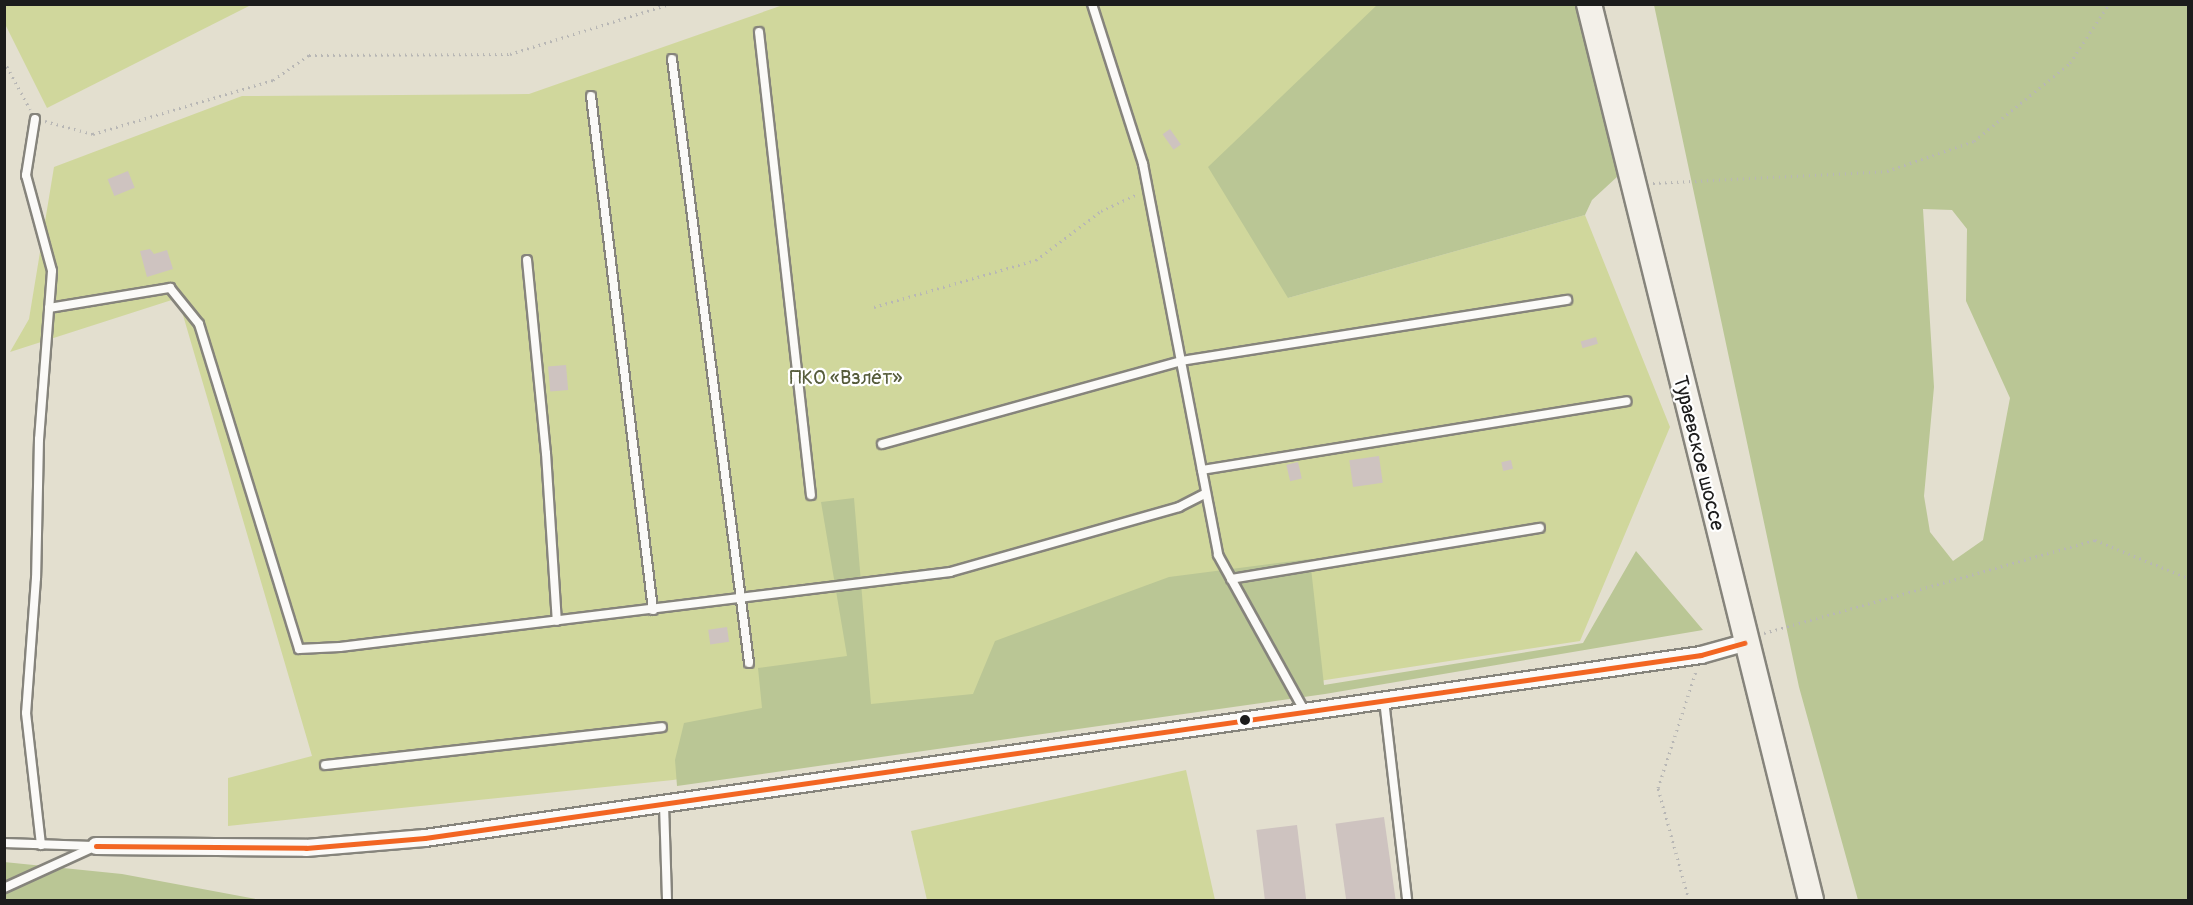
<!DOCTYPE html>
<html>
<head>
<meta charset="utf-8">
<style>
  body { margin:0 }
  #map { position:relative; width:2193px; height:905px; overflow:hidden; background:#e3dfcf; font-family:Pangolin,sans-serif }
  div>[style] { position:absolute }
  .green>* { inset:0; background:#d0d79c }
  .forest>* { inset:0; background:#bac695 }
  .building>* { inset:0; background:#cec3c0; transform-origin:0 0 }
  .path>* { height:3px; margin-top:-1.5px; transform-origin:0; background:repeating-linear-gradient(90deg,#b8b7b5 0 1.5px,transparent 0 6px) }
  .roads { filter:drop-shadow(2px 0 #86847c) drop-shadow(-2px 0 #86847c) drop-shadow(0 2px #86847c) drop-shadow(0 -2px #86847c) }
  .service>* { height:8px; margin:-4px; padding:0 4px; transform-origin:4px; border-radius:4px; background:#fbfaf8 }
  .minor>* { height:16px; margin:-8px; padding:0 8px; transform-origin:8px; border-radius:8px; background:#fbfaf8 }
  .secondary>* { height:24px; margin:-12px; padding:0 12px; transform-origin:12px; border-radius:12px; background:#f3f0e9 }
  .bus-1>* { height:4.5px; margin:-2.25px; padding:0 2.25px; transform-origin:2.25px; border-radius:2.25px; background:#f26522 }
  .dots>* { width:16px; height:16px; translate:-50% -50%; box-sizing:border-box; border:3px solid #fff; border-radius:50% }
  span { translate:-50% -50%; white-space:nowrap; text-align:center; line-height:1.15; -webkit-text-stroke:4.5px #fff; paint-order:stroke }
  .park-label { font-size:20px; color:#555b3a }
  .street-label { font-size:20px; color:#1c1c1c }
  .frame { position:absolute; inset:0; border:6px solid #1c1c1c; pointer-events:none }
</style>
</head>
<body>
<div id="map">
  <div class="green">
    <div style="clip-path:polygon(5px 4px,251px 4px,251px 5px,47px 108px,5px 24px)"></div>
    <div style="clip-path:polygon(1381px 4px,1288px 298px,1585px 215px,1670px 427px,1580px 641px,673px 780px,228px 826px,228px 778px,312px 756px,178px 298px,10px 352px,29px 319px,54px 167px,242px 96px,529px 94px,783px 5px)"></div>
    <div style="clip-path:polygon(1186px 770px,1215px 900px,927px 900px,911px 831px)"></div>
  </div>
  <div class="forest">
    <div style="clip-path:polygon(1577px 5px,1618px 176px,1592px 200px,1585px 215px,1288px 298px,1208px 167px,1377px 5px)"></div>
    <div style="clip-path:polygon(evenodd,1654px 5px,2188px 5px,2188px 900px,1858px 900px,1799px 687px,1654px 5px,1923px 209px,1952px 210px,1967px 229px,1966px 301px,2010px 398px,1983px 540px,1953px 561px,1930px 532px,1924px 496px,1934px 387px,1923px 209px)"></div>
    <div style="clip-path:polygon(854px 498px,871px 704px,973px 694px,995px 641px,1169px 577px,1310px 559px,1324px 685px,1583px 643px,1636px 551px,1703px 630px,1325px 694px,677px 786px,675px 760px,684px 723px,762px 708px,758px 668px,847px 656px,821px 502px)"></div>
    <div style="clip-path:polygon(4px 862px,122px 874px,261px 900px,5px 900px)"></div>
  </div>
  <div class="building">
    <div style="left:1170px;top:129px;width:19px;height:9px;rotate:55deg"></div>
    <div style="left:128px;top:171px;width:18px;height:22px;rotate:68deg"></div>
    <div style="clip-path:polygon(150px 249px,154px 254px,167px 250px,173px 269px,147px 277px,140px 251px)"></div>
    <div style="left:1596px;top:337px;width:7px;height:16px;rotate:74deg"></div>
    <div style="left:566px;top:365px;width:25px;height:18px;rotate:85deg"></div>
    <div style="left:1379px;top:456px;width:27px;height:30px;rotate:82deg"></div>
    <div style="left:1511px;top:460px;width:9px;height:10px;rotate:77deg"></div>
    <div style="left:1298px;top:462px;width:17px;height:12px;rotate:77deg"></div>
    <div style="left:727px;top:627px;width:15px;height:19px;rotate:82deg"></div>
    <div style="left:1384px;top:817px;width:84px;height:49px;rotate:82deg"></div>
    <div style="left:1297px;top:825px;width:76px;height:41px;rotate:83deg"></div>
  </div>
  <div class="path">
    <div style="left:4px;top:61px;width:55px;rotate:61.6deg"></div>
    <div style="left:45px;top:121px;width:50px;rotate:15.2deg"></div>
    <div style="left:93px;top:134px;width:188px;rotate:-16.7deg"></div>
    <div style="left:273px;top:80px;width:44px;rotate:-34.8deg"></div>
    <div style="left:309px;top:55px;width:201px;rotate:-0.3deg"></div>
    <div style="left:510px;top:54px;width:168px;rotate:-17.4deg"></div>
    <div style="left:1653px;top:183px;width:234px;rotate:-2.9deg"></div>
    <div style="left:1887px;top:171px;width:92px;rotate:-19deg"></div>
    <div style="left:1974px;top:141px;width:124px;rotate:-39.1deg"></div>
    <div style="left:2070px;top:63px;width:71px;rotate:-56.5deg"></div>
    <div style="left:874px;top:307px;width:169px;rotate:-16.2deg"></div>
    <div style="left:1036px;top:260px;width:81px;rotate:-37deg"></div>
    <div style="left:1101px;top:211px;width:38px;rotate:-25deg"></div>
    <div style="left:1764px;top:633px;width:344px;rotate:-15.7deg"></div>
    <div style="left:2095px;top:540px;width:100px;rotate:22.2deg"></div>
    <div style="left:1689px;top:900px;width:116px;rotate:-105.5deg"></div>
    <div style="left:1658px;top:788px;width:123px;rotate:-72deg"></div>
  </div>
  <div class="roads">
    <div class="service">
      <div style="left:1092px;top:4px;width:168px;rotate:72.3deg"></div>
      <div style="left:1143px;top:164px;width:398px;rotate:79.1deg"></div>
      <div style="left:1218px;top:555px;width:179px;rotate:61deg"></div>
      <div style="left:759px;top:32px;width:466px;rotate:83.6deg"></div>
      <div style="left:672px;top:59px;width:609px;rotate:82.73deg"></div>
      <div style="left:591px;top:96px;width:518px;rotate:83.12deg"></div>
      <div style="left:35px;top:119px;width:57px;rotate:99.1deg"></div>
      <div style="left:26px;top:175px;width:99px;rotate:74.8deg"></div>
      <div style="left:52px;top:271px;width:169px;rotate:94.4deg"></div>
      <div style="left:39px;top:439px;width:139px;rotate:91.2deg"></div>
      <div style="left:36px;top:578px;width:135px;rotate:94.2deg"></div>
      <div style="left:26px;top:713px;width:133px;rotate:83.5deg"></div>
      <div style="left:527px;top:260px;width:194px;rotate:84.4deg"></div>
      <div style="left:546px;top:453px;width:168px;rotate:86.3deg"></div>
      <div style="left:49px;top:308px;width:123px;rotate:-9.4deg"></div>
      <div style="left:170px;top:288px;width:46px;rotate:51.1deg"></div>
      <div style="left:199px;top:324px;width:340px;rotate:72.9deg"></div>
      <div style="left:299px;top:649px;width:41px;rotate:-2.8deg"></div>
      <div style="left:340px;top:647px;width:615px;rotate:-7.01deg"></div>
      <div style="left:950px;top:572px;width:238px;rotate:-15.8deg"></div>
      <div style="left:1179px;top:507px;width:30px;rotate:-27deg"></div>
      <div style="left:882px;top:444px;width:310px;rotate:-15.5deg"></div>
      <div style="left:1181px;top:361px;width:391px;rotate:-9deg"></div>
      <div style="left:1202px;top:470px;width:430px;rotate:-9.2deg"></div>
      <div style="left:1231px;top:579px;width:313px;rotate:-9.4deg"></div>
      <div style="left:1384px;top:700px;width:201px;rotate:83.4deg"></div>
      <div style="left:325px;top:765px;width:339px;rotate:-6.4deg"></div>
      <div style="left:664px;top:804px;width:96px;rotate:88.2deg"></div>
      <div style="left:4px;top:843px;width:89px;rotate:1.9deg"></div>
      <div style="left:4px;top:888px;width:101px;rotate:-24.5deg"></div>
    </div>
    <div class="minor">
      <div style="left:96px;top:846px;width:210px;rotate:0.5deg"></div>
      <div style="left:306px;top:848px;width:119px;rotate:-4.8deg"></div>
      <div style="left:425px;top:838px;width:1289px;rotate:-8.16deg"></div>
      <div style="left:1701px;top:655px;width:45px;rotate:-15.6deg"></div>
    </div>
    <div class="secondary">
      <div style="left:1589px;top:4px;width:923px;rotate:76.08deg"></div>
    </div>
  </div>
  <div class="bus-1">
    <div style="left:96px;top:846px;width:210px;rotate:0.5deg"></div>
    <div style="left:306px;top:848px;width:119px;rotate:-4.8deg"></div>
    <div style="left:425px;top:838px;width:1289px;rotate:-8.16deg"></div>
    <div style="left:1701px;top:655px;width:45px;rotate:-15.6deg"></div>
  </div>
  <div class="dots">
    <div style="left:1245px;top:720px;background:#1c1c1c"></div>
  </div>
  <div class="park-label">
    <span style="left:846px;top:377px">ПКО «Взлёт»</span>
  </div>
  <div class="street-label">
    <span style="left:1699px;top:453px;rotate:76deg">Тураевское шоссе</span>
  </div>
  <div class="frame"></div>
</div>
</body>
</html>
